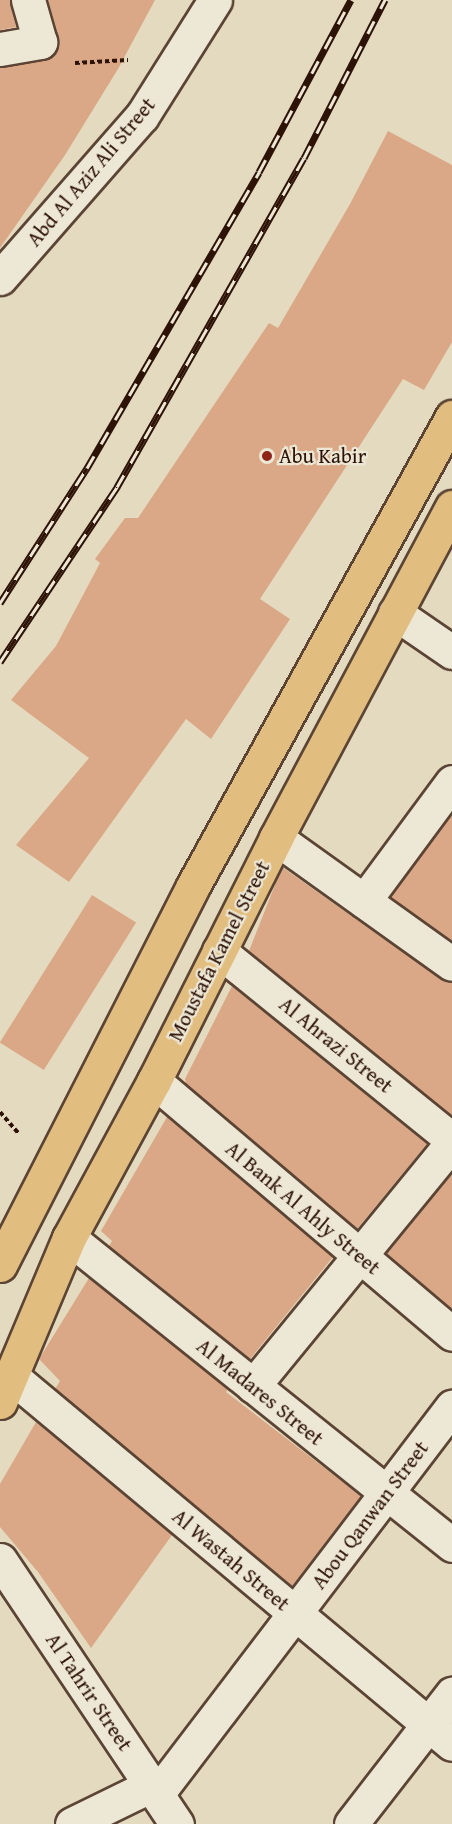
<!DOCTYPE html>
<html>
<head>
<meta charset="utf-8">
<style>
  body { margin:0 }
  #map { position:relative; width:452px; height:1824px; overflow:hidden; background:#e4dabf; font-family:"Gentium Book Plus",serif }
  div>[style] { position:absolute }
  .building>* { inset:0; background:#daa886; transform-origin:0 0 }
  .path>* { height:4px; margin-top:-2px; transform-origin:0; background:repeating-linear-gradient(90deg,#2d1206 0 4.5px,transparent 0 7.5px) }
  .roads { filter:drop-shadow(2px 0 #5b4434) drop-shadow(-2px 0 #5b4434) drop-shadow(0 2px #5b4434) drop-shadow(0 -2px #5b4434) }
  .street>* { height:33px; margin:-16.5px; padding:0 16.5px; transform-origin:16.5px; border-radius:16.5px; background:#ede7d5 }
  .primary>* { height:33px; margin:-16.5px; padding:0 16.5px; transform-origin:16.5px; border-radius:16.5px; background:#e2bd80 }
  .rail>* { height:7px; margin-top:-3.5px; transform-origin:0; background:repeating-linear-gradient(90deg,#ede7d5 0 14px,#2d1206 0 28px); box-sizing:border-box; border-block:2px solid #2d1206 }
  .dots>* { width:16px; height:16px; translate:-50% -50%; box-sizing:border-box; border:3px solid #ede7d5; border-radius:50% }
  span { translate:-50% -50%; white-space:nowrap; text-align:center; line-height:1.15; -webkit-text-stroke:4.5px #ede7d5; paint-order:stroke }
  .street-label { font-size:21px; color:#2d1206 }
  .poi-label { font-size:21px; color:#2d1206 }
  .left { translate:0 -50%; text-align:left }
</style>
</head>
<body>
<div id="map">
  <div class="building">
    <div style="clip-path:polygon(0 0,10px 0,16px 27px,0 30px)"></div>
    <div style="clip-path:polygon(48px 0,155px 0,118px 69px,65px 155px,0 248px,0 67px,43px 60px,53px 55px,58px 47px,58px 37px)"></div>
    <div style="clip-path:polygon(388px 131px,452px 165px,452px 342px,424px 390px,403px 379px,260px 599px,290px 619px,211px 739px,186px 719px,69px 882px,16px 845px,89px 758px,11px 700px,56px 646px,100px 563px,95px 559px,125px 518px,138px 518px,269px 323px,278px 328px,350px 204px)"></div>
    <div style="clip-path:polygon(452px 814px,452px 941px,390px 897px)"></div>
    <div style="clip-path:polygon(282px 867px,441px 979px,452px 982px,452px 1116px,249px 951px)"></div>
    <div style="left:92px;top:895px;width:52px;height:174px;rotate:32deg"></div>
    <div style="clip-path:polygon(232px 986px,427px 1144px,357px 1229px,186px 1084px,185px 1079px)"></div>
    <div style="clip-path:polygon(167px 1117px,333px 1257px,250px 1359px,109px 1246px,112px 1241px,101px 1231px)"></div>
    <div style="clip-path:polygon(452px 1173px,452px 1309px,386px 1253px)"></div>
    <div style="clip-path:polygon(89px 1278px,228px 1389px,226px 1392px,361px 1496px,292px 1586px,55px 1389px,60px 1381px,39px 1359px)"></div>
    <div style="clip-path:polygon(36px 1422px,172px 1535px,91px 1648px,38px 1572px,0 1527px,0 1484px)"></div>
  </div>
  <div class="path">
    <div style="left:75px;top:63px;width:53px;rotate:-3.2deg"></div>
    <div style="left:0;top:1112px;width:29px;rotate:49deg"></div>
  </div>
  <div class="roads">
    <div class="street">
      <div style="left:0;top:49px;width:41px;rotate:-9.9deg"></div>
      <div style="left:40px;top:42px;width:44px;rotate:-105.9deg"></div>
      <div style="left:0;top:278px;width:215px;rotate:-48.8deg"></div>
      <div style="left:142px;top:116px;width:137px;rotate:-57.8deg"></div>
      <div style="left:395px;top:613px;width:69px;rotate:34.4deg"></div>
      <div style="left:276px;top:838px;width:216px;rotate:35.6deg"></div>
      <div style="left:364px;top:901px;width:148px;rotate:-53.5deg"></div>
      <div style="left:219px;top:951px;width:300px;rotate:39deg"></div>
      <div style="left:154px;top:1081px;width:391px;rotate:40.3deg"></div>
      <div style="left:69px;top:1238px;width:491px;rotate:38.7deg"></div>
      <div style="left:11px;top:1376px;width:574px;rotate:39.84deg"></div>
      <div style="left:253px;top:1386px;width:314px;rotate:-50.7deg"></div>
      <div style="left:0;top:1560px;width:318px;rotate:56.2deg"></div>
      <div style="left:157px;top:1794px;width:487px;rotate:-52.7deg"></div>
      <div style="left:72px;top:1824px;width:89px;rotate:-26deg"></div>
      <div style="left:351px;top:1824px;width:165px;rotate:-52.2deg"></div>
    </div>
    <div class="primary">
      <div style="left:0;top:1265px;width:425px;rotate:-63deg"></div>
      <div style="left:193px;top:886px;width:536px;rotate:-61.09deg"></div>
      <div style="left:0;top:1402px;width:178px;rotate:-67.2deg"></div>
      <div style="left:69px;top:1238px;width:179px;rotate:-61.6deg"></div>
      <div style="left:154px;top:1081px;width:272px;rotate:-63.3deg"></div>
      <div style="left:276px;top:838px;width:375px;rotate:-62deg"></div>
    </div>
  </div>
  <div class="rail">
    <div style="left:0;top:603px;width:161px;rotate:-57.2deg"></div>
    <div style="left:87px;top:468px;width:342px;rotate:-59.8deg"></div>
    <div style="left:259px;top:172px;width:195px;rotate:-61.9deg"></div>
    <div style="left:0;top:662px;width:211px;rotate:-56.2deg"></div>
    <div style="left:117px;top:487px;width:378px;rotate:-60.4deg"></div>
    <div style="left:304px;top:158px;width:178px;rotate:-62.9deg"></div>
  </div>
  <div class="dots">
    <div style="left:267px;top:456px;background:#8f2418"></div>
  </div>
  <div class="street-label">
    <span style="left:91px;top:172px;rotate:-50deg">Abd Al Aziz Ali Street</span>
    <span style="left:219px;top:951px;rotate:-63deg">Moustafa Kamel Street</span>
    <span style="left:336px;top:1045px;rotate:39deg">Al Ahrazi Street</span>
    <span style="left:303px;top:1208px;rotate:40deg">Al Bank Al Ahly Street</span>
    <span style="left:260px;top:1392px;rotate:39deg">Al Madares Street</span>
    <span style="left:370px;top:1515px;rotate:-53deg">Abou Qanwan Street</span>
    <span style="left:231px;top:1560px;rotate:40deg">Al Wastah Street</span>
    <span style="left:89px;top:1692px;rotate:56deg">Al Tahrir Street</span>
  </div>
  <div class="poi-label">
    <span class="left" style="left:279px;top:456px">Abu Kabir</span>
  </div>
</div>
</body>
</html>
